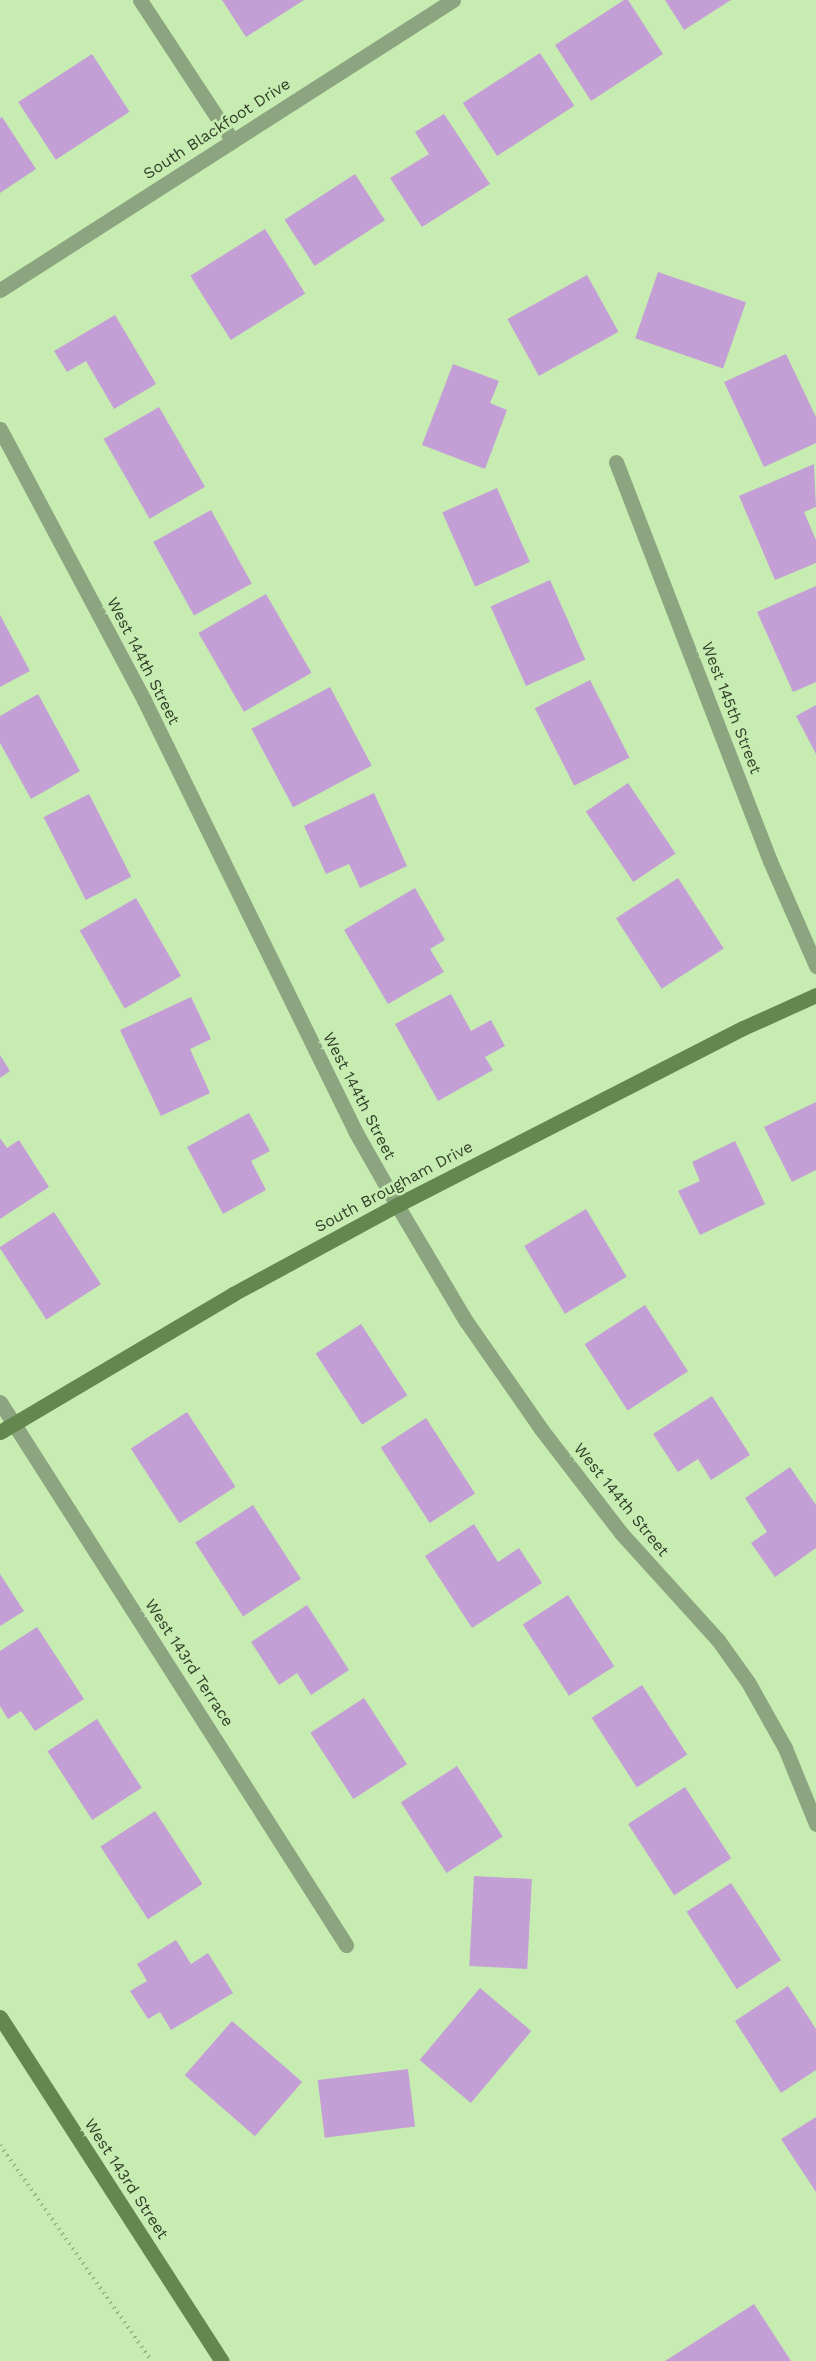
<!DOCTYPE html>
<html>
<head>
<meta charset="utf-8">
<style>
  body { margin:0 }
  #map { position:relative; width:816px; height:2361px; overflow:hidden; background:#c7ecb2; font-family:"Work Sans",sans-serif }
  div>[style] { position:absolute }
  .building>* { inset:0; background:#c49fd6; transform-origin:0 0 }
  .path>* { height:4px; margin-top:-2px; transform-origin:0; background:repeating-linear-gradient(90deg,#95b284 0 1.5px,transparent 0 6px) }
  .street>* { height:15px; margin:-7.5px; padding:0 7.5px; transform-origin:7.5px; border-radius:7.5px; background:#8ca47f }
  .secondary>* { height:15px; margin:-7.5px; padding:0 7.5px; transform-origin:7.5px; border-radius:7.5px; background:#64864f }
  span { translate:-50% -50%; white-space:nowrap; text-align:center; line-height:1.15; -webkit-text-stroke:5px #c7ecb2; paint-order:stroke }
  .street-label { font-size:16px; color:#313f28 }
</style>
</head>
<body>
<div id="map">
  <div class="building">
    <div style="clip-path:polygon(222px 0,304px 0,246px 37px)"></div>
    <div style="clip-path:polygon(624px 0,628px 0,663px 54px,591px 101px,555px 45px)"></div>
    <div style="clip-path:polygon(665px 0,731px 0,684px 30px)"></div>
    <div style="left:540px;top:53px;width:63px;height:92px;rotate:57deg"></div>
    <div style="left:92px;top:54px;width:69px;height:88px;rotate:57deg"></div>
    <div style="clip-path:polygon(444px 114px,490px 184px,422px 227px,390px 178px,429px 154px,415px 132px)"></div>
    <div style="clip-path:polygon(2px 117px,36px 169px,0 193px,0 118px)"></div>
    <div style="left:355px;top:174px;width:55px;height:84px;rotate:57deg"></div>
    <div style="left:265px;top:229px;width:76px;height:88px;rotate:58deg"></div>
    <div style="left:658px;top:272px;width:93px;height:70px;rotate:19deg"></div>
    <div style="left:587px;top:275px;width:65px;height:91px;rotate:61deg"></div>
    <div style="clip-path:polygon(115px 315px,156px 384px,114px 409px,86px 361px,67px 372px,54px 351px)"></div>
    <div style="clip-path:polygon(786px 354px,816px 417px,816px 443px,764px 467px,724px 382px)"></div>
    <div style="clip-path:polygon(453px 364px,499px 381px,490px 403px,507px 410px,485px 469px,422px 445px)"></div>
    <div style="left:159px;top:407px;width:92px;height:64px;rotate:60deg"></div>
    <div style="clip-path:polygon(814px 464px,816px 507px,804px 512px,816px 540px,816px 563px,775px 580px,739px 496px)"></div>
    <div style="left:497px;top:488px;width:81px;height:60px;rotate:66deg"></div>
    <div style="left:211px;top:510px;width:84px;height:66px;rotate:61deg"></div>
    <div style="left:550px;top:580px;width:87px;height:65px;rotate:66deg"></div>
    <div style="clip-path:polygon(816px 586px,816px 682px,793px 692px,757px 612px)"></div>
    <div style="left:266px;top:594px;width:91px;height:78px;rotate:60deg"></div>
    <div style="clip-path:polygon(0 615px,30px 671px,0 687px)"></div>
    <div style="left:590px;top:680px;width:87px;height:62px;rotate:63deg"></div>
    <div style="left:330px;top:687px;width:89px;height:89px;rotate:62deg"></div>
    <div style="clip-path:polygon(38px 694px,80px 771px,31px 799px,0 743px,0 716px)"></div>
    <div style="clip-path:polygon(816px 705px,816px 754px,796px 716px)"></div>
    <div style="left:628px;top:783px;width:85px;height:51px;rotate:56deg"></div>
    <div style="clip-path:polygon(374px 793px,407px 866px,360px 888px,349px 864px,326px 874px,304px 826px)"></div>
    <div style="left:89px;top:794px;width:93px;height:51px;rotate:63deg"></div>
    <div style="left:678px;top:878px;width:84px;height:74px;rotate:57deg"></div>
    <div style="clip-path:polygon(415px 888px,445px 940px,430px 949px,444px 972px,388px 1004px,344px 930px)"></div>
    <div style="left:136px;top:898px;width:90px;height:65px;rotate:60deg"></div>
    <div style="clip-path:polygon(451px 994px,471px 1031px,491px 1020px,505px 1046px,485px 1057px,493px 1070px,438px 1101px,395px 1024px)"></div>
    <div style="clip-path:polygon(191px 997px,211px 1039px,190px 1049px,210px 1093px,161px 1116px,120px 1030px)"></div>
    <div style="clip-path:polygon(0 1055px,10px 1071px,0 1078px)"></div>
    <div style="clip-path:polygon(816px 1102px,816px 1170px,792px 1182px,764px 1127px)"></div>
    <div style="clip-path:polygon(249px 1113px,270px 1151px,251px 1161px,266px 1190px,223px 1214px,187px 1147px)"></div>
    <div style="clip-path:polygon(0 1138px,7px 1148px,19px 1140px,49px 1187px,0 1219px)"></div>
    <div style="clip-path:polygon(735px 1141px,765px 1204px,700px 1235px,678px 1191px,700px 1181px,692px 1162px)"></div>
    <div style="left:586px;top:1209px;width:79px;height:72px;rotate:59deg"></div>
    <div style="left:54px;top:1212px;width:86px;height:65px;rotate:57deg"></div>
    <div style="left:645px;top:1305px;width:79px;height:72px;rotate:57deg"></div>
    <div style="left:361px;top:1324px;width:85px;height:54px;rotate:57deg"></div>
    <div style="clip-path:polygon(712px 1396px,750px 1455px,711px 1480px,698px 1459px,678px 1472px,653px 1434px)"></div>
    <div style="left:187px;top:1412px;width:89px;height:67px;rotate:57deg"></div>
    <div style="left:426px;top:1418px;width:90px;height:54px;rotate:57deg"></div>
    <div style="clip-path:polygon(790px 1467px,816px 1505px,816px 1548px,775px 1577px,751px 1543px,767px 1532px,745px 1498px)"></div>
    <div style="left:253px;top:1505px;width:88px;height:69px;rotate:57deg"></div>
    <div style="clip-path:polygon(474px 1524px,498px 1562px,519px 1548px,542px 1583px,472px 1628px,425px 1556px)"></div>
    <div style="clip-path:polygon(0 1574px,24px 1611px,0 1626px)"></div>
    <div style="left:568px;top:1595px;width:85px;height:54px;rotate:57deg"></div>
    <div style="clip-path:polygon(307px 1605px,349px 1670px,311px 1695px,297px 1673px,279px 1685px,251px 1642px)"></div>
    <div style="clip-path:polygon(37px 1627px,84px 1699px,35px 1731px,21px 1711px,8px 1719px,0 1706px,0 1651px)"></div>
    <div style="left:642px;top:1685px;width:83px;height:60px;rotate:57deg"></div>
    <div style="left:364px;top:1698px;width:79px;height:64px;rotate:57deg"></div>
    <div style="left:97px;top:1719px;width:82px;height:59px;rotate:57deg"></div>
    <div style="left:457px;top:1766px;width:84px;height:67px;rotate:57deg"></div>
    <div style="left:685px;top:1787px;width:85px;height:68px;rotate:57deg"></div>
    <div style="left:155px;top:1811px;width:87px;height:65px;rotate:57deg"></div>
    <div style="left:474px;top:1876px;width:58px;height:90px;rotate:3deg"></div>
    <div style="left:731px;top:1883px;width:92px;height:53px;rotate:57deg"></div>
    <div style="clip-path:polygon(176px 1940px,191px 1964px,208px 1953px,233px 1993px,171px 2030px,160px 2012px,148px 2019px,130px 1991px,147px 1981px,137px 1964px)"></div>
    <div style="clip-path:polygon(788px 1986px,816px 2029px,816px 2070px,781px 2093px,735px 2021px)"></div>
    <div style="left:480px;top:1988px;width:67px;height:94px;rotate:40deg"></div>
    <div style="left:232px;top:2021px;width:93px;height:72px;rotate:41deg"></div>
    <div style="left:408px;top:2069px;width:58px;height:91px;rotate:83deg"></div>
    <div style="clip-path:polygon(816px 2117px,816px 2192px,781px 2139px)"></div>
    <div style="clip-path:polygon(754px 2304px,791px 2361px,665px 2361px)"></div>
  </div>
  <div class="path">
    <div style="left:0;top:2145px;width:264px;rotate:54.9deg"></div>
  </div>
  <div class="street">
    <div style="left:140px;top:0;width:168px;rotate:56.7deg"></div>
    <div style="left:0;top:290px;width:538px;rotate:-32.63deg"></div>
    <div style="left:0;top:429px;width:307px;rotate:62deg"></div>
    <div style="left:144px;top:700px;width:480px;rotate:63.9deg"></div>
    <div style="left:355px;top:1131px;width:85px;rotate:60.4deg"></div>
    <div style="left:397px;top:1205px;width:135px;rotate:59.3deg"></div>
    <div style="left:466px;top:1321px;width:131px;rotate:55.2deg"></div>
    <div style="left:541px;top:1429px;width:131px;rotate:52.4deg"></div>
    <div style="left:621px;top:1533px;width:144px;rotate:47.8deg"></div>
    <div style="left:718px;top:1640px;width:52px;rotate:54.5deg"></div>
    <div style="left:748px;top:1682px;width:76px;rotate:60.7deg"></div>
    <div style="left:785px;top:1748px;width:82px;rotate:67.8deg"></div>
    <div style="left:616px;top:462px;width:428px;rotate:68.9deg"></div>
    <div style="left:770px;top:861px;width:115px;rotate:66.3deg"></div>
    <div style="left:0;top:1402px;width:644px;rotate:57.49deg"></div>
  </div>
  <div class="secondary">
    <div style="left:0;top:1432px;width:271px;rotate:-30.6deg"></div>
    <div style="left:233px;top:1294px;width:187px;rotate:-28.5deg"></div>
    <div style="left:397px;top:1205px;width:389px;rotate:-27.1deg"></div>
    <div style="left:743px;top:1028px;width:80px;rotate:-24.3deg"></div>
    <div style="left:0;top:2017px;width:409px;rotate:57.2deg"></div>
  </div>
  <div class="street-label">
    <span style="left:217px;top:129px;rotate:-33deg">South Blackfoot Drive</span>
    <span style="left:143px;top:661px;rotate:63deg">West 144th Street</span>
    <span style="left:731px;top:708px;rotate:69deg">West 145th Street</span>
    <span style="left:359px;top:1096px;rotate:63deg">West 144th Street</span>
    <span style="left:394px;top:1187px;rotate:-28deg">South Brougham Drive</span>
    <span style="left:621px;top:1500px;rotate:51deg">West 144th Street</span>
    <span style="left:189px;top:1663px;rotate:57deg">West 143rd Terrace</span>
    <span style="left:126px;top:2179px;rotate:57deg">West 143rd Street</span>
  </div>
</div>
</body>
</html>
